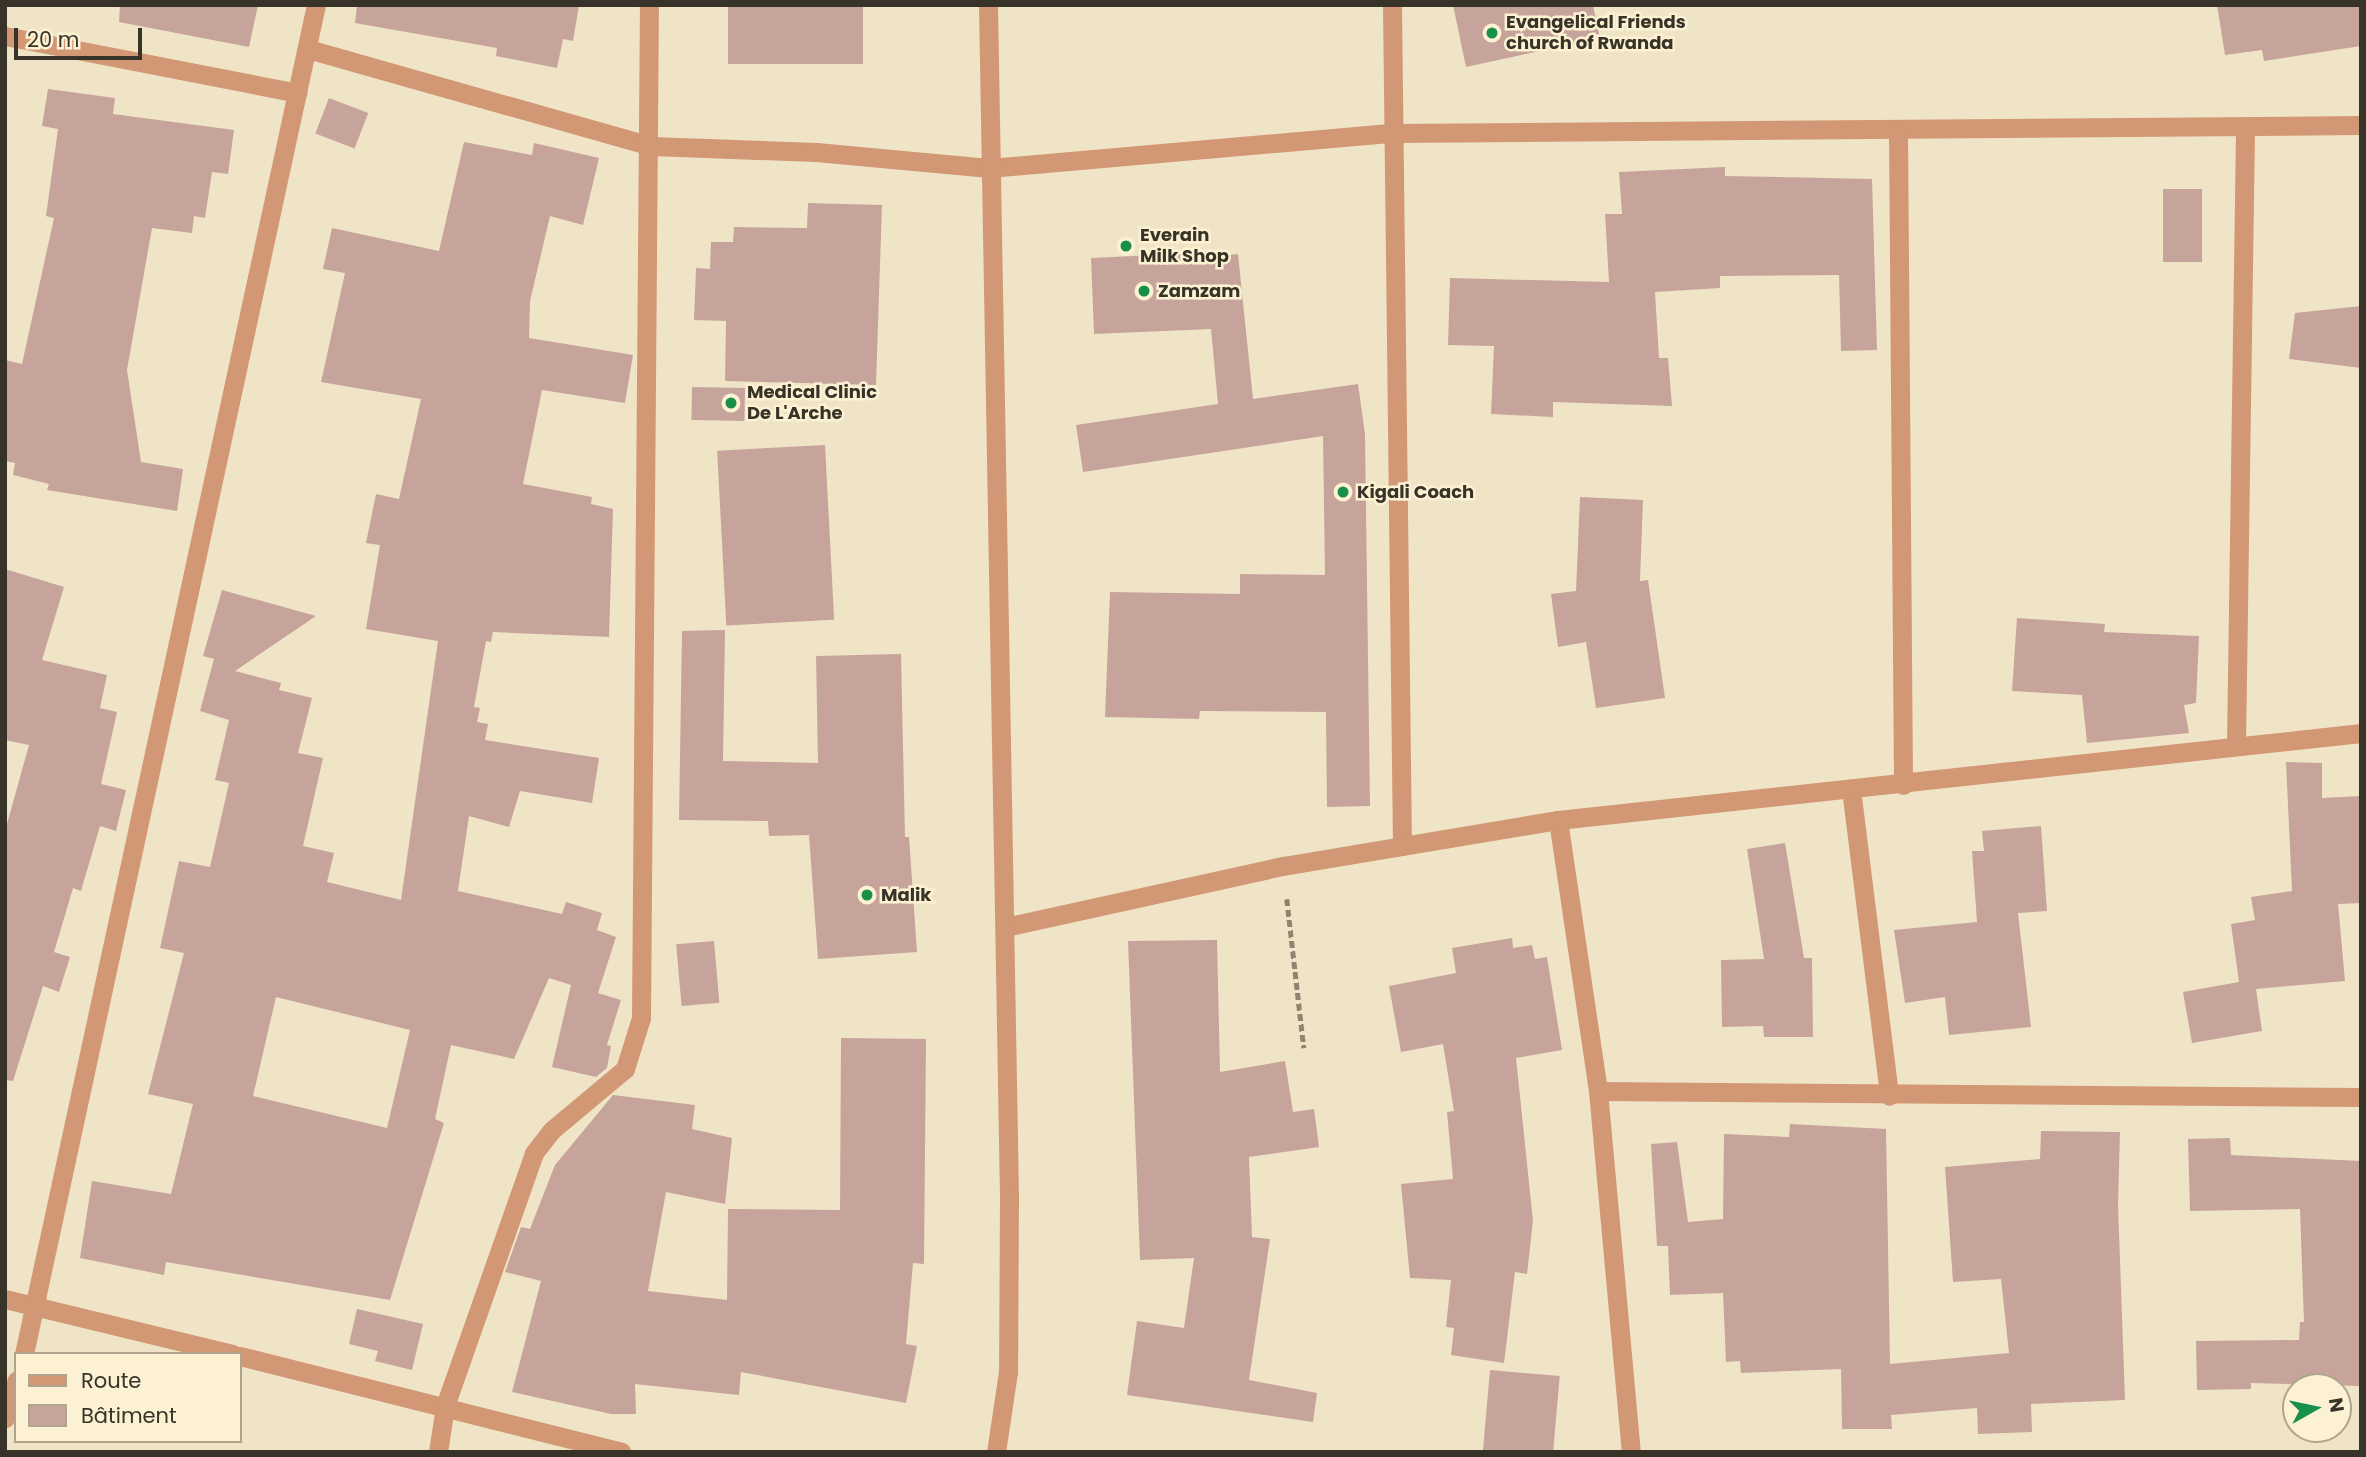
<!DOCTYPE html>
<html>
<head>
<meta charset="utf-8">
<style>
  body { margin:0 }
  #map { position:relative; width:2366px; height:1457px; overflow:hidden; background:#f0e4c6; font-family:Poppins,sans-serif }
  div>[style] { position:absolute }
  .building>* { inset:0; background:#c6a49c; transform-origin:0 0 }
  .path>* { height:4.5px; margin-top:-2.25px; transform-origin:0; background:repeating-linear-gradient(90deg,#8d8571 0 7px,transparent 0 10.5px) }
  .minor>* { height:19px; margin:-9.5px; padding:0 9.5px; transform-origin:9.5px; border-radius:9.5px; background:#d29876 }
  .tertiary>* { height:19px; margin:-9.5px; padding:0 9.5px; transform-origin:9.5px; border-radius:9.5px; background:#d29876 }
  .dots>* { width:19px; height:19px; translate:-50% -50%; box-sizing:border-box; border:4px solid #fdf1d3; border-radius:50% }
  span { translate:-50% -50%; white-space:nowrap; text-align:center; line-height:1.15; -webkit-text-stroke:5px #fdf1d3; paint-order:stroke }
  .poi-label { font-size:18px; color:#383328; font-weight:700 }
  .left { translate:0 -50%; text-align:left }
  .frame { position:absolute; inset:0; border:7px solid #383328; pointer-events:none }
  .legend { position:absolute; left:14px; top:1352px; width:228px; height:91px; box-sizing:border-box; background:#fdf1d3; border:2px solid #aea58f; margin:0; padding:9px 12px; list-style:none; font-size:21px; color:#383328 }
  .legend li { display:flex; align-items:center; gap:14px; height:35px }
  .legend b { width:35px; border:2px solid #aea58f }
  .north { position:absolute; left:2282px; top:1373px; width:70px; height:70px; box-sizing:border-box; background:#fdf1d3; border:2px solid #aea58f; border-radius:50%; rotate:81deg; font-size:19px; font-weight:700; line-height:28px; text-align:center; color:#383328 }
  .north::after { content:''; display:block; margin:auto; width:24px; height:32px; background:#18904b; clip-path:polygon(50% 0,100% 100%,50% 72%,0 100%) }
  .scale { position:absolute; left:14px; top:28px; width:128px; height:32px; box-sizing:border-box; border:4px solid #383328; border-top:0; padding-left:9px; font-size:21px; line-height:24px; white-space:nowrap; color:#383328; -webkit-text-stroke:5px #fdf1d3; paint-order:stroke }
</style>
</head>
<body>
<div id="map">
  <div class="building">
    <div style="clip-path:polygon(120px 5px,258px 5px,249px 47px,119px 22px)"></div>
    <div style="clip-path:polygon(357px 5px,579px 5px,573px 41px,563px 39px,557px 68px,496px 56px,497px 48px,355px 23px)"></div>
    <div style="left:728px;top:5px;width:135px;height:59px"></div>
    <div style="clip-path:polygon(1453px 5px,1593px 5px,1600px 38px,1466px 67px)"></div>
    <div style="clip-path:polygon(2217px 5px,2361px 5px,2361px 46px,2264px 61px,2262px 50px,2225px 55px)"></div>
    <div style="clip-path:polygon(48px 89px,115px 98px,113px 114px,234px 130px,228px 174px,212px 172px,205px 218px,194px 216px,192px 233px,152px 228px,127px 370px,141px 462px,183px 469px,177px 511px,47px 490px,49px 484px,13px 475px,15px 463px,5px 461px,5px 360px,22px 364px,54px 218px,46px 216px,58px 129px,42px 126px)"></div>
    <div style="left:329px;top:98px;width:42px;height:38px;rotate:21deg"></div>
    <div style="clip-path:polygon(evenodd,464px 142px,532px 155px,534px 143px,599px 158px,583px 225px,550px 216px,530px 301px,529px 338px,633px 355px,625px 403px,542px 390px,523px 484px,592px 497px,591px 504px,613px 509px,609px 637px,493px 632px,491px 642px,486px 641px,474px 707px,480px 708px,477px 722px,488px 724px,485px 740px,599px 758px,592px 803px,520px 791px,509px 827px,469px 816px,458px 891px,562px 914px,566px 902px,602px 913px,597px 930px,616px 937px,598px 993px,621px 1000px,607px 1045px,611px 1046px,607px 1068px,596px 1077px,552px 1067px,571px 985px,549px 978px,514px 1059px,451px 1045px,435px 1119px,444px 1123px,390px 1300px,166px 1262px,164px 1275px,80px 1258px,92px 1181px,171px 1194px,193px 1104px,148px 1094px,184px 953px,160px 948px,179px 861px,210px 867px,229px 783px,215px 780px,229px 720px,200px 711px,214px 659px,203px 656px,222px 590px,316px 616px,235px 671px,281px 683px,279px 690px,312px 698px,298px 753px,323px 758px,303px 846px,334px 853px,327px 882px,401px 900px,438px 641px,366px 629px,380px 545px,366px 543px,376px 494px,399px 499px,421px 399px,321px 382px,345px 273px,323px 269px,332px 228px,439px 251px,464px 142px,276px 997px,410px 1030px,387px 1128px,253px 1096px,276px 997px)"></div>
    <div style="clip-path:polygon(1725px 167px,1725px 176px,1872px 179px,1877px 350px,1841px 351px,1839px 275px,1720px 276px,1720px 288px,1655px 292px,1659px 358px,1668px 358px,1672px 406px,1553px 402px,1553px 417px,1491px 414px,1494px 346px,1448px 345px,1450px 278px,1609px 282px,1605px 214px,1622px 214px,1619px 172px)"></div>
    <div style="left:2202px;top:189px;width:73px;height:39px;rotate:90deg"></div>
    <div style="clip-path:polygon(808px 203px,882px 205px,876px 385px,725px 381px,726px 321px,694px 320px,696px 268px,710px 269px,711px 242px,733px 242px,734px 227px,807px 228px)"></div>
    <div style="clip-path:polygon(1198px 253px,1198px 258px,1238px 254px,1253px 399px,1358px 384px,1365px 434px,1370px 806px,1327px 807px,1326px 712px,1200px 711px,1199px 719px,1105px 717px,1110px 592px,1240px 594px,1240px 574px,1325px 575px,1323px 436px,1083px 472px,1076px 425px,1218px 404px,1211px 329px,1094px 334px,1091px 258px)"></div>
    <div style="clip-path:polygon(2361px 306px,2361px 368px,2289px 359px,2295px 313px)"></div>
    <div style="left:692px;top:387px;width:53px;height:33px;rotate:1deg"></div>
    <div style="left:825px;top:445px;width:175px;height:108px;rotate:87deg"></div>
    <div style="clip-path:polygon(1580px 497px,1643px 500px,1640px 581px,1648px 580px,1665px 698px,1596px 708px,1586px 642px,1558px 647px,1551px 594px,1576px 591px)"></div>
    <div style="clip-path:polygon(5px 569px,64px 587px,42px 660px,107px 675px,100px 708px,117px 712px,101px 784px,126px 790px,116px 831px,100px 826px,81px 891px,73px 888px,54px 952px,70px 957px,59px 992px,43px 986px,13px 1081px,5px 1080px,5px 831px,29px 745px,5px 740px)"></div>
    <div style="clip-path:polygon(2017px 618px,2105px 624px,2104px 632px,2199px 636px,2196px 703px,2184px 705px,2189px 733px,2087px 743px,2082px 695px,2012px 691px)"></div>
    <div style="clip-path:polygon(725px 630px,723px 761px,818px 763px,816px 656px,901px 654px,905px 837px,909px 837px,917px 952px,818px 959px,809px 835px,769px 836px,768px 821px,679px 820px,682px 631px)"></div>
    <div style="clip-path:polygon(2286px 762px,2322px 763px,2322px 798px,2361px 796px,2361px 903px,2338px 904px,2345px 981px,2256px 989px,2262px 1031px,2192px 1043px,2183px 992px,2239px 982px,2231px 924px,2255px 920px,2251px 897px,2292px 891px)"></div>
    <div style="clip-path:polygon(2041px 826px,2047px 911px,2018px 913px,2031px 1027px,1949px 1035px,1945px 997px,1905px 1003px,1894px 930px,1977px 922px,1972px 851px,1984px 851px,1982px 831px)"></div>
    <div style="clip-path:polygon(1785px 843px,1804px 958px,1812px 958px,1813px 1037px,1764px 1037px,1763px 1026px,1722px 1027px,1721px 960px,1764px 959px,1747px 849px)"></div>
    <div style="clip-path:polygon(1512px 938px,1513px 948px,1532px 945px,1535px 959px,1547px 957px,1562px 1050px,1516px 1058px,1533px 1221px,1527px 1274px,1515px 1272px,1504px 1363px,1451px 1355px,1454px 1328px,1446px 1327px,1451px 1280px,1410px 1278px,1401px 1184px,1453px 1179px,1447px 1112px,1454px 1111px,1443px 1044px,1401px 1052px,1389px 986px,1456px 973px,1452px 948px)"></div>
    <div style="clip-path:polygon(1217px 940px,1220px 1072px,1285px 1061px,1293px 1112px,1314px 1109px,1319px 1147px,1249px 1157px,1252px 1237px,1270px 1239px,1249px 1380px,1317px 1393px,1313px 1422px,1127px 1395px,1137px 1321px,1184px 1328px,1194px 1258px,1140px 1260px,1128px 941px)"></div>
    <div style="left:714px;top:941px;width:62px;height:38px;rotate:85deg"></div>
    <div style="clip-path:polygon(841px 1038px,926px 1039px,924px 1264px,913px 1263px,906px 1344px,917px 1346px,906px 1403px,741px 1372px,739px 1395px,635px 1384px,636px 1414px,611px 1414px,512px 1392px,541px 1281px,505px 1272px,521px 1227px,530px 1229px,555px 1165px,613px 1095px,695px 1105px,692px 1129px,732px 1138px,725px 1204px,666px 1192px,648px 1291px,727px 1300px,728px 1209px,840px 1210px)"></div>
    <div style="clip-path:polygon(1790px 1124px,1886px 1129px,1890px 1364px,2009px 1353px,2001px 1279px,1953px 1282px,1945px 1167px,2040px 1159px,2041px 1131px,2120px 1132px,2118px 1205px,2125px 1400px,2031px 1404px,2032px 1432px,1978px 1434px,1977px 1408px,1891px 1415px,1892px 1429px,1842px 1429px,1841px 1369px,1741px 1373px,1740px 1361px,1726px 1362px,1723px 1293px,1670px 1295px,1668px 1246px,1657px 1246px,1651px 1144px,1677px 1142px,1688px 1222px,1723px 1219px,1724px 1134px,1789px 1137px)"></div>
    <div style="clip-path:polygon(2230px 1138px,2231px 1155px,2361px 1161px,2361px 1386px,2251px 1383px,2251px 1389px,2197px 1390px,2196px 1341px,2299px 1340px,2300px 1322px,2304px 1322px,2300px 1209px,2190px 1211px,2188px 1139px)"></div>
    <div style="clip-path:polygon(357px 1309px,423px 1324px,412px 1370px,375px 1361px,378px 1351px,349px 1344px)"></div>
    <div style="left:1490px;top:1370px;width:70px;height:82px;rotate:5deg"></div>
  </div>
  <div class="path">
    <div style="left:1287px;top:899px;width:150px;rotate:83.5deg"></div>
  </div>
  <div class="minor">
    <div style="left:1392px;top:5px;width:841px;rotate:89.32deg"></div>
    <div style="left:5px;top:36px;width:298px;rotate:11deg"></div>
    <div style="left:308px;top:49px;width:356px;rotate:15.8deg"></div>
    <div style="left:651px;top:146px;width:165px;rotate:2.1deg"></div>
    <div style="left:816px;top:152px;width:174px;rotate:5.3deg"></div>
    <div style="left:989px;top:168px;width:405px;rotate:-5deg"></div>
    <div style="left:1392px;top:133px;width:969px;rotate:-0.47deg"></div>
    <div style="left:1898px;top:130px;width:655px;rotate:89.56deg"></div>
    <div style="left:2236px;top:745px;width:617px;rotate:-89.16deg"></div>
    <div style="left:1851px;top:789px;width:309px;rotate:82.9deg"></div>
    <div style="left:1558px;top:820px;width:274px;rotate:81.6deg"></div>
    <div style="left:1598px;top:1091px;width:363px;rotate:84.8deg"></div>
    <div style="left:1005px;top:927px;width:285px;rotate:-12.4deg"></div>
    <div style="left:1283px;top:866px;width:279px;rotate:-9.5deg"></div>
    <div style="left:1558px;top:820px;width:808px;rotate:-6.18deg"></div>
    <div style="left:1598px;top:1091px;width:763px;rotate:0.45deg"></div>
    <div style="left:5px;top:1299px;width:234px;rotate:13.6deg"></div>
    <div style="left:24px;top:1354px;width:1380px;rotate:-77.79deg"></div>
    <div style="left:240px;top:1356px;width:393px;rotate:14.1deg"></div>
    <div style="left:5px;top:1418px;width:39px;rotate:-73deg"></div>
    <div style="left:438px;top:1452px;width:47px;rotate:-81.3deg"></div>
    <div style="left:445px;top:1406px;width:268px;rotate:-70.6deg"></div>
    <div style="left:534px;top:1153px;width:29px;rotate:-52deg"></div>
    <div style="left:552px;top:1130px;width:95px;rotate:-39.9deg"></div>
    <div style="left:625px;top:1069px;width:53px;rotate:-72.6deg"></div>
    <div style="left:641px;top:1018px;width:1013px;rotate:-89.55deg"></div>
  </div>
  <div class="tertiary">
    <div style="left:988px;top:5px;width:1192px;rotate:88.99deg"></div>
    <div style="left:1009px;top:1197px;width:175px;rotate:90.3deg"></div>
    <div style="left:1008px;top:1372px;width:81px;rotate:98.5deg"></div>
  </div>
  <div class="dots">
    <div style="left:1492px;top:33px;background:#18904b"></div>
    <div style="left:1126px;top:246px;background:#18904b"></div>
    <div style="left:1144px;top:291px;background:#18904b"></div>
    <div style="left:731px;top:403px;background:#18904b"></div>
    <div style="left:1343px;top:492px;background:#18904b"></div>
    <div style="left:867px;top:895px;background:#18904b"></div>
  </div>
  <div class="poi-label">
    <span class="left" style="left:1506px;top:33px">Evangelical Friends<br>church of Rwanda</span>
    <span class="left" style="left:1140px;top:246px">Everain<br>Milk Shop</span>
    <span class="left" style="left:1158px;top:291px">Zamzam</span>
    <span class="left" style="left:747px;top:403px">Medical Clinic<br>De L'Arche</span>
    <span class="left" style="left:1357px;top:492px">Kigali Coach</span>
    <span class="left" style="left:881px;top:895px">Malik</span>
  </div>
  <div class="frame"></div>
  <ul class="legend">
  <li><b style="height:9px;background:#d29876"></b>Route</li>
  <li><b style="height:19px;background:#c6a49c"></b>Bâtiment</li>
  </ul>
  <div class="north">N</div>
  <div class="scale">20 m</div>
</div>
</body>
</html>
